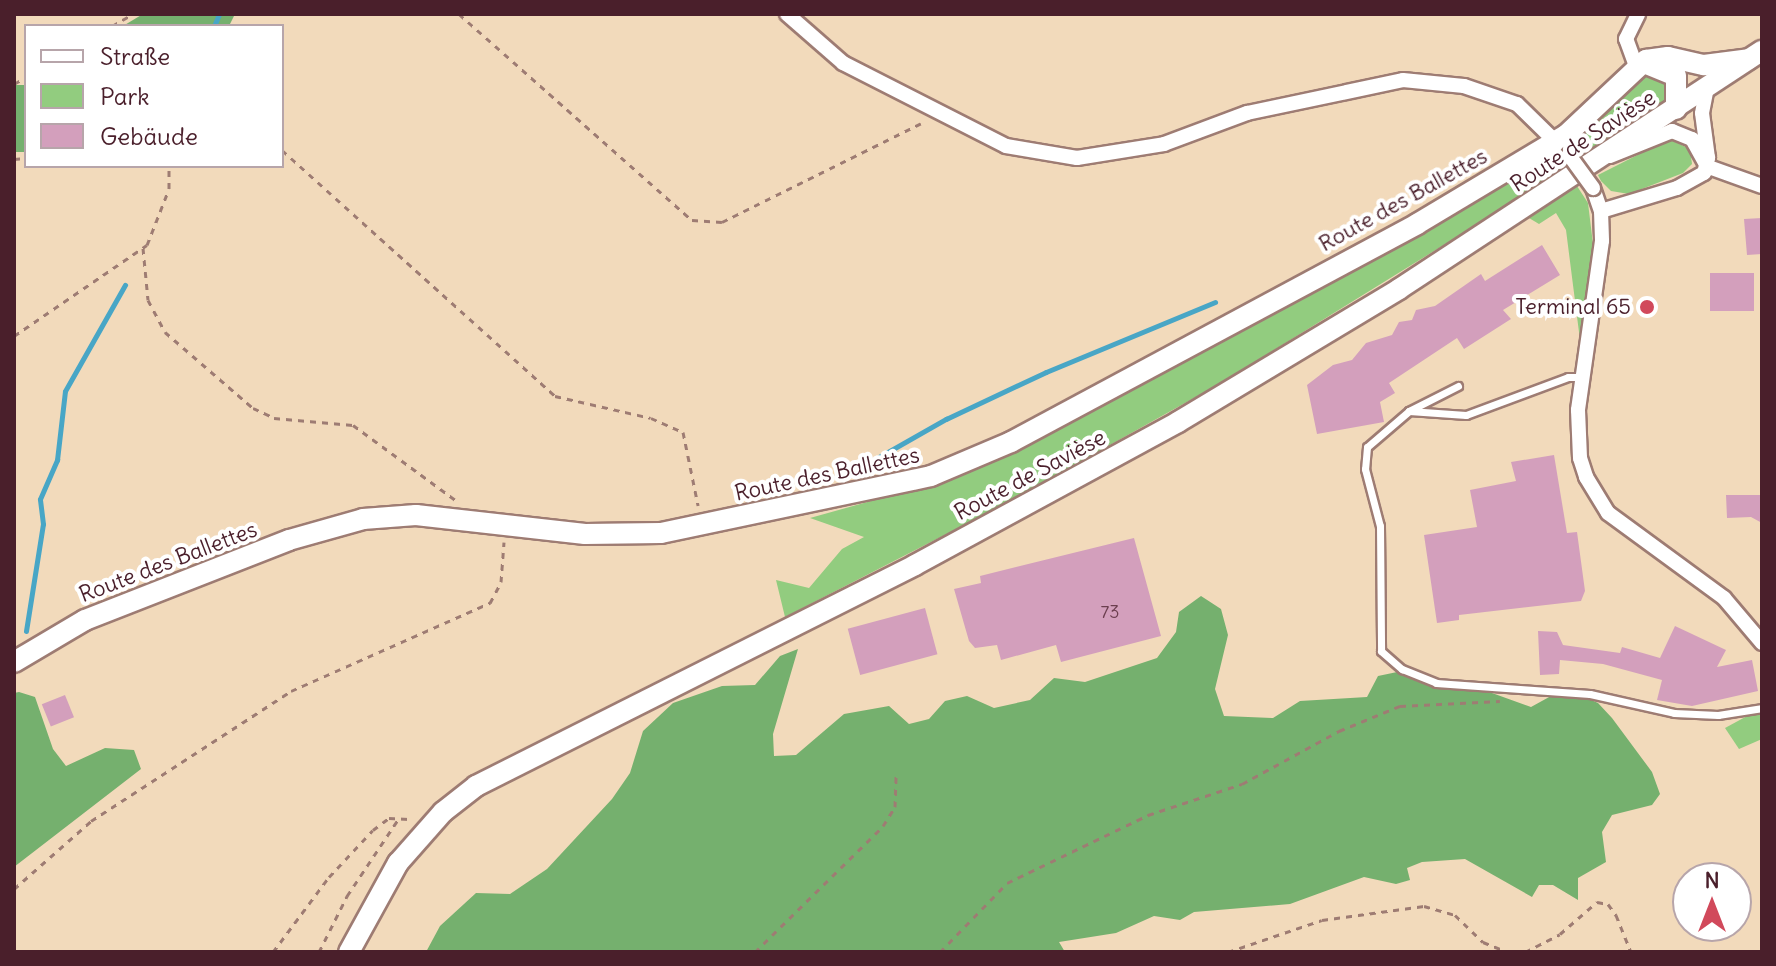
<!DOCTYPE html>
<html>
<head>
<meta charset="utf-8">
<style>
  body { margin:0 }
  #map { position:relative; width:1776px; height:966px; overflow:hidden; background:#f2dabb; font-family:Delius,sans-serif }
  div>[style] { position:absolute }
  .green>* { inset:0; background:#92cc7f }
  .forest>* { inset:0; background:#75b06e; transform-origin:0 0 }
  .stream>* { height:5px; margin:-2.5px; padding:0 2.5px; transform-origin:2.5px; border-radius:2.5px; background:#48a6c6 }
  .building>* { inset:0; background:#d39fbc; transform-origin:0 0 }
  .path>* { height:3px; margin-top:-1.5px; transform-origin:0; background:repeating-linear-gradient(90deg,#9e7c73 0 6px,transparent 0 12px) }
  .roads { filter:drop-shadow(2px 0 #9e7c73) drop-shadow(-2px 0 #9e7c73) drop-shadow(0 2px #9e7c73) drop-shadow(0 -2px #9e7c73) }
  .lane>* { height:7px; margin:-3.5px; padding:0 3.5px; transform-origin:3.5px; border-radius:3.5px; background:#fff }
  .street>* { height:14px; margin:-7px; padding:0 7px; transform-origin:7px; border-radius:7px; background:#fff }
  .secondary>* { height:20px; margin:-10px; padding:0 10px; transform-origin:10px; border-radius:10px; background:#fff }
  .bridges { filter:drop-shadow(2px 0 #9e7c73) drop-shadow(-2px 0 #9e7c73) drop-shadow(0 2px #9e7c73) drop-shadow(0 -2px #9e7c73) }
  .street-bridge>* { height:14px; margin:-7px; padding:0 7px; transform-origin:7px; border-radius:7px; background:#fff }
  .dots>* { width:22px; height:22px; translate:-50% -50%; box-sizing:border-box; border:4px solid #fff; border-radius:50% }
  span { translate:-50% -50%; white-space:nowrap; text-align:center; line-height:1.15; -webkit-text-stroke:8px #fff; paint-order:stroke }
  .number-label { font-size:18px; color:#6c3f4f }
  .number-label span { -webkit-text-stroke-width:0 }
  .street-label { font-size:22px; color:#4a1f2b }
  .poi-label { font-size:22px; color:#4a1f2b }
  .right { translate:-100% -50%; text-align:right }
  .frame { position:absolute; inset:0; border:16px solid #4a1f2b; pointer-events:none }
  .legend { position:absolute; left:24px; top:24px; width:260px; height:144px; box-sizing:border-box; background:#fff; border:2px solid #b7a5aa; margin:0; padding:10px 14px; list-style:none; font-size:24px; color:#4a1f2b }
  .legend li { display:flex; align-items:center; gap:16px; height:40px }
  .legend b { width:40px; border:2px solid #b7a5aa }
  .north { position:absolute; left:1672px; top:862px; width:80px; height:80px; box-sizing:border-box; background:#fff; border:2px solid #b7a5aa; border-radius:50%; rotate:0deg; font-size:22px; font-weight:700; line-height:32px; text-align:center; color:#4a1f2b }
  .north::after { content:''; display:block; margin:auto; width:28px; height:36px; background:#d1495b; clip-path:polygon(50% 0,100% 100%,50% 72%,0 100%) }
</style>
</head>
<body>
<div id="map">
  <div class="green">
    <div style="clip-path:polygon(1645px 74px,1671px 83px,1666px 103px,1584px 157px,1580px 146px,1590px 125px)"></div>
    <div style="clip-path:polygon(1669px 139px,1690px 149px,1692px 164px,1683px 173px,1629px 194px,1611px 191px,1601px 181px,1598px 175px)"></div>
    <div style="clip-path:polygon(1555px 159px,1565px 170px,1219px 384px,1001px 506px,785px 617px,776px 580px,809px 588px,842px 549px,864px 537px,810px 518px,932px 484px,996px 460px,1328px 279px,1376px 259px,1532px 165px)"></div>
    <div style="clip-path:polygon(1577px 186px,1588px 203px,1593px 244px,1580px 340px,1566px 230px,1556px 213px,1539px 224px,1529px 218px)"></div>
    <div style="clip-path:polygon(1749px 715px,1762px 715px,1762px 739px,1739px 749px,1725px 728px)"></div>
  </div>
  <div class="forest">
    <div style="clip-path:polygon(143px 14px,235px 14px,229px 26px,123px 26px)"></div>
    <div style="left:26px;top:85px;width:67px;height:14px;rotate:90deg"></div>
    <div style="clip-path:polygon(1201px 596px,1221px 609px,1228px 635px,1215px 689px,1224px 716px,1273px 718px,1300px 701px,1367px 697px,1378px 676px,1402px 671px,1467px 684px,1531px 707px,1551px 696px,1573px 692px,1598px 703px,1612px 718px,1652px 772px,1660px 794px,1652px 805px,1612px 815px,1602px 832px,1606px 862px,1578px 878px,1578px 900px,1553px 885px,1539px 885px,1532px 897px,1465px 859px,1422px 862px,1407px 868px,1410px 880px,1396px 884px,1364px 877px,1290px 904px,1194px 912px,1180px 920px,1154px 916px,1116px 933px,1059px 942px,1065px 952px,426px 952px,440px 926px,476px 893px,510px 894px,547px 869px,612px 799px,630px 773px,643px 731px,673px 703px,722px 686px,755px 685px,780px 656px,798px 649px,773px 734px,774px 756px,796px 755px,844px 714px,889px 706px,909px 724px,929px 719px,945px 701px,967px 696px,994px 708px,1030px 700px,1054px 678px,1085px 682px,1157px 658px,1176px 632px,1179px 612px)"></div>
    <div style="clip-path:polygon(19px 692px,35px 697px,53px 749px,66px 766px,105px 748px,134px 750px,141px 769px,14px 867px,14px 693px)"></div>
  </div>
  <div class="stream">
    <div style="left:214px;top:26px;width:13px;rotate:-67deg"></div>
    <div style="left:849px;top:474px;width:112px;rotate:-29.6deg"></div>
    <div style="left:946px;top:419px;width:110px;rotate:-25.2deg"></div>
    <div style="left:1046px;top:372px;width:183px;rotate:-22.5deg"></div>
    <div style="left:26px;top:631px;width:108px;rotate:-81deg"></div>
    <div style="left:43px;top:524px;width:25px;rotate:-97deg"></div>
    <div style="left:40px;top:499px;width:43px;rotate:-66.4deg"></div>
    <div style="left:57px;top:460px;width:69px;rotate:-83.4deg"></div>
    <div style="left:65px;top:391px;width:122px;rotate:-60.5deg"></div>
  </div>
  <div class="building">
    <div style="clip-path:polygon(1762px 218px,1762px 254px,1747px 255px,1744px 219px)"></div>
    <div style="clip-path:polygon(1542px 245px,1560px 275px,1503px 310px,1511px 319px,1464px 349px,1457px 338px,1389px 383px,1395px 393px,1380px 402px,1384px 422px,1317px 434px,1307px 385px,1333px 365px,1352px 360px,1366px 343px,1392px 335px,1399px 322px,1412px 320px,1416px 310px,1435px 306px,1481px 274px,1485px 281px)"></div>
    <div style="left:1754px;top:273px;width:38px;height:44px;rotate:90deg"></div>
    <div style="clip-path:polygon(1554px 455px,1567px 533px,1577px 532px,1585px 591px,1581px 601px,1459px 615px,1459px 620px,1437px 623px,1424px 535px,1477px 527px,1470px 490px,1516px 481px,1511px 462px)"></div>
    <div style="clip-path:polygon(1726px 495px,1762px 495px,1762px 523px,1751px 517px,1727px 518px)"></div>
    <div style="clip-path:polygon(1134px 538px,1161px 636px,1061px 662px,1056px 645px,1001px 660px,997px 645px,975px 648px,969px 641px,954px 589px,981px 583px,980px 576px)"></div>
    <div style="left:925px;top:608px;width:48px;height:80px;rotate:75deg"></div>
    <div style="clip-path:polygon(1675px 626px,1726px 650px,1717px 667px,1752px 660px,1758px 691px,1692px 706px,1657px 700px,1662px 680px,1603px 664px,1560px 660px,1559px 674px,1540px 675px,1538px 631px,1557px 632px,1563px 645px,1620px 653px,1622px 647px,1660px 658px)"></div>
    <div style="left:65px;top:695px;width:24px;height:25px;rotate:68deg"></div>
  </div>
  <div class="path">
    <div style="left:459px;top:14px;width:311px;rotate:41.5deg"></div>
    <div style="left:692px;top:220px;width:30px;rotate:4deg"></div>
    <div style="left:722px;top:222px;width:222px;rotate:-26.4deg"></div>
    <div style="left:112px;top:26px;width:24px;rotate:-30deg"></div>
    <div style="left:14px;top:84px;width:14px;rotate:-30deg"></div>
    <div style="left:282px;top:150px;width:367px;rotate:42deg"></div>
    <div style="left:555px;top:396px;width:98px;rotate:12.9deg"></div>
    <div style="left:651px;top:418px;width:35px;rotate:24deg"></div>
    <div style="left:683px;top:432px;width:75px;rotate:78.4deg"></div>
    <div style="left:14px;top:159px;width:12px;rotate:-5deg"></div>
    <div style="left:143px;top:248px;width:52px;rotate:84.5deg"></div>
    <div style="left:148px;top:300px;width:36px;rotate:62deg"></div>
    <div style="left:165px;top:332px;width:116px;rotate:40.8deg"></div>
    <div style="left:253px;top:408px;width:23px;rotate:25deg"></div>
    <div style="left:274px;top:418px;width:79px;rotate:5.1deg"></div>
    <div style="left:353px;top:425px;width:129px;rotate:36.2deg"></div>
    <div style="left:14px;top:336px;width:161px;rotate:-34.4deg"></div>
    <div style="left:147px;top:245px;width:60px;rotate:-68.6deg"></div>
    <div style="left:169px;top:189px;width:23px;rotate:-90deg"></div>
    <div style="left:14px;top:889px;width:103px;rotate:-41.4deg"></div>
    <div style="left:91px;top:821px;width:239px;rotate:-33deg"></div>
    <div style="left:291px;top:691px;width:218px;rotate:-23.9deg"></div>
    <div style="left:490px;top:603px;width:24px;rotate:-62deg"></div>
    <div style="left:501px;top:582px;width:40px;rotate:-85.7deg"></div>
    <div style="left:273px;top:952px;width:94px;rotate:-53.3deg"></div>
    <div style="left:329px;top:877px;width:64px;rotate:-46.9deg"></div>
    <div style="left:373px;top:830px;width:20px;rotate:-37deg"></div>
    <div style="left:389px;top:818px;width:20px;rotate:3deg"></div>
    <div style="left:319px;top:952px;width:63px;rotate:-63.4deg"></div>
    <div style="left:347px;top:896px;width:94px;rotate:-56.3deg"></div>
    <div style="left:755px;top:952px;width:180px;rotate:-44.5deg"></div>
    <div style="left:883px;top:826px;width:22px;rotate:-58deg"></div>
    <div style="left:895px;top:807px;width:33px;rotate:-88deg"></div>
    <div style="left:940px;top:952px;width:96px;rotate:-45.8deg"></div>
    <div style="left:1007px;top:883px;width:157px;rotate:-25.7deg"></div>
    <div style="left:1148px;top:815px;width:99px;rotate:-18.3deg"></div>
    <div style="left:1242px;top:784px;width:111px;rotate:-28.7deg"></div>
    <div style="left:1339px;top:731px;width:66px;rotate:-22.3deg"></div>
    <div style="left:1400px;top:706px;width:100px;rotate:-2.9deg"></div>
    <div style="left:1228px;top:952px;width:99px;rotate:-18.8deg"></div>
    <div style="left:1322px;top:920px;width:103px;rotate:-7.8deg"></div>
    <div style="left:1424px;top:906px;width:32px;rotate:16deg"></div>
    <div style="left:1455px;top:915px;width:39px;rotate:44deg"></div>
    <div style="left:1483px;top:942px;width:27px;rotate:22deg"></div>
    <div style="left:1525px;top:952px;width:39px;rotate:-27deg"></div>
    <div style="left:1560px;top:934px;width:49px;rotate:-40.9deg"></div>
    <div style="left:1597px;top:902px;width:11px;rotate:10deg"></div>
    <div style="left:1608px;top:904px;width:14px;rotate:54deg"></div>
    <div style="left:1616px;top:915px;width:40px;rotate:68deg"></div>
  </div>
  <div class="roads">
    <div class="lane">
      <div style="left:1458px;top:386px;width:55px;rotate:153deg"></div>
      <div style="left:1409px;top:411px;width:55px;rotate:139.4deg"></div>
      <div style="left:1367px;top:447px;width:22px;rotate:95deg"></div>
      <div style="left:1365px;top:469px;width:59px;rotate:75.3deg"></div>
      <div style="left:1380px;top:526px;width:125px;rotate:89.5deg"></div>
      <div style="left:1381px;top:651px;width:28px;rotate:41deg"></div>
      <div style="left:1402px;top:669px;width:37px;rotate:22deg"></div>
      <div style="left:1436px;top:683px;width:154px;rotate:4.1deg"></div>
      <div style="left:1590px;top:694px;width:86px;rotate:12.7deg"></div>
      <div style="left:1674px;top:713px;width:44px;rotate:2.6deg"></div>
      <div style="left:1718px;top:715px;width:45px;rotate:-9deg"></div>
      <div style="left:1409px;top:411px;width:57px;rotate:4deg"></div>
      <div style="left:1466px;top:415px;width:109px;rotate:-20.4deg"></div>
      <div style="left:1568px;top:377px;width:15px"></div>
    </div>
    <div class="street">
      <div style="left:787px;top:14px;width:74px;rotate:41.2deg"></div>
      <div style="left:843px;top:63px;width:183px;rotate:27deg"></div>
      <div style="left:1006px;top:146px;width:72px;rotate:9.6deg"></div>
      <div style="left:1077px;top:158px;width:88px;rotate:-9.1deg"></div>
      <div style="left:1164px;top:144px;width:89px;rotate:-20.5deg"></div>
      <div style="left:1247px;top:113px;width:159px;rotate:-11.9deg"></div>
      <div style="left:1403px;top:80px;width:61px;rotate:5.6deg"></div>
      <div style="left:1464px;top:86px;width:56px;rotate:18.8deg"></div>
      <div style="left:1517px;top:104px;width:73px;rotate:44.4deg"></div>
      <div style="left:1636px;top:66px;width:29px;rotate:-110deg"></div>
      <div style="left:1626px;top:39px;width:28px;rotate:-64deg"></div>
      <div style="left:1610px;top:156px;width:67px;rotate:-22deg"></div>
      <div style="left:1672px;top:131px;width:22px;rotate:22deg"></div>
      <div style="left:1692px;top:139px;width:26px;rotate:61deg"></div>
      <div style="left:1706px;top:166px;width:59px;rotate:19.7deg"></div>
      <div style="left:1593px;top:188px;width:24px;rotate:71deg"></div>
      <div style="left:1601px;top:211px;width:30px;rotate:88deg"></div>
      <div style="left:1602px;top:241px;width:171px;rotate:98.1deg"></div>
      <div style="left:1578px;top:410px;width:48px;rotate:87.6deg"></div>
      <div style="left:1580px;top:458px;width:20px;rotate:72deg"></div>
      <div style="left:1586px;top:477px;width:42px;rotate:58.6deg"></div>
      <div style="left:1608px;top:513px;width:144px;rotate:36.2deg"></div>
      <div style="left:1724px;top:598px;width:59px;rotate:49.8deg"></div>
      <div style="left:1601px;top:211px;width:79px;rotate:-16.8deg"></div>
      <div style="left:1677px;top:188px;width:31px;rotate:-29deg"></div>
      <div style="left:1704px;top:173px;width:16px;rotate:-75deg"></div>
      <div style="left:1708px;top:158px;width:45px;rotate:-97.6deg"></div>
      <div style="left:1702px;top:113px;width:26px;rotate:-79deg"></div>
    </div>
    <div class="secondary">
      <div style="left:1649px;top:65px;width:29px;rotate:22deg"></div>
      <div style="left:1676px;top:76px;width:33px;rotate:90deg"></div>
      <div style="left:14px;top:662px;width:82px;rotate:-30.6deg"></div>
      <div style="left:85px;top:620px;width:219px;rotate:-21.4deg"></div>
      <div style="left:289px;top:540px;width:77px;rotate:-15.8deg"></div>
      <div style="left:363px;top:519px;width:53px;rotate:-4.3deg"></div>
      <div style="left:416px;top:515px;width:170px;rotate:6.4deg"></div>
      <div style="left:585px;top:534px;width:76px;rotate:-0.8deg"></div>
      <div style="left:661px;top:533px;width:276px;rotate:-11.9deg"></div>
      <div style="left:931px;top:476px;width:87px;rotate:-23deg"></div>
      <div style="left:1011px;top:442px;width:461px;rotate:-28.2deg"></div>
      <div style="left:1417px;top:224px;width:174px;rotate:-30.9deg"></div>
      <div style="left:1566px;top:135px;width:110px;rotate:-43.2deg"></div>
      <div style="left:1646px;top:60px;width:22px;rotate:-8deg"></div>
      <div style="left:1668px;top:57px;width:37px;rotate:13deg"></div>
      <div style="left:1704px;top:65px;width:45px;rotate:-7.6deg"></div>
      <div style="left:349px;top:952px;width:102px;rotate:-61.2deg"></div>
      <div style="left:398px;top:863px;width:68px;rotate:-48.6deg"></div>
      <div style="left:443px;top:812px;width:42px;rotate:-38.2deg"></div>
      <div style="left:476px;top:786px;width:491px;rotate:-26.7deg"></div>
      <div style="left:915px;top:565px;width:299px;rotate:-28.5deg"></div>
      <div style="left:1178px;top:422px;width:258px;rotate:-31deg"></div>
      <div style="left:1399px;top:289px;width:434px;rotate:-33.3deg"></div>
    </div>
  </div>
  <div class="bridges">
    <div class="street-bridge">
      <div style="left:1569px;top:155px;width:41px;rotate:54deg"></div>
    </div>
  </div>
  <div class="dots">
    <div style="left:1647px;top:307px;background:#d1495b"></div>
  </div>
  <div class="number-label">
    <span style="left:1110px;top:612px">73</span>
  </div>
  <div class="street-label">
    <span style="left:1583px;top:141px;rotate:-33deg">Route de Savièse</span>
    <span style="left:1403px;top:200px;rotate:-29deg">Route des Ballettes</span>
    <span style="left:827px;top:474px;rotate:-12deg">Route des Ballettes</span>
    <span style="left:1030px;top:475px;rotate:-28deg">Route de Savièse</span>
    <span style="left:168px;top:562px;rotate:-21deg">Route des Ballettes</span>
  </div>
  <div class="poi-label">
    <span class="right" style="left:1631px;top:307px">Terminal 65</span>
  </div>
  <div class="frame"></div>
  <ul class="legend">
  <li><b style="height:10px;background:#fff"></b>Straße</li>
  <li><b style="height:22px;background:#92cc7f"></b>Park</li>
  <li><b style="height:22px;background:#d39fbc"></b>Gebäude</li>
  </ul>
  <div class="north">N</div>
</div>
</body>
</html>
